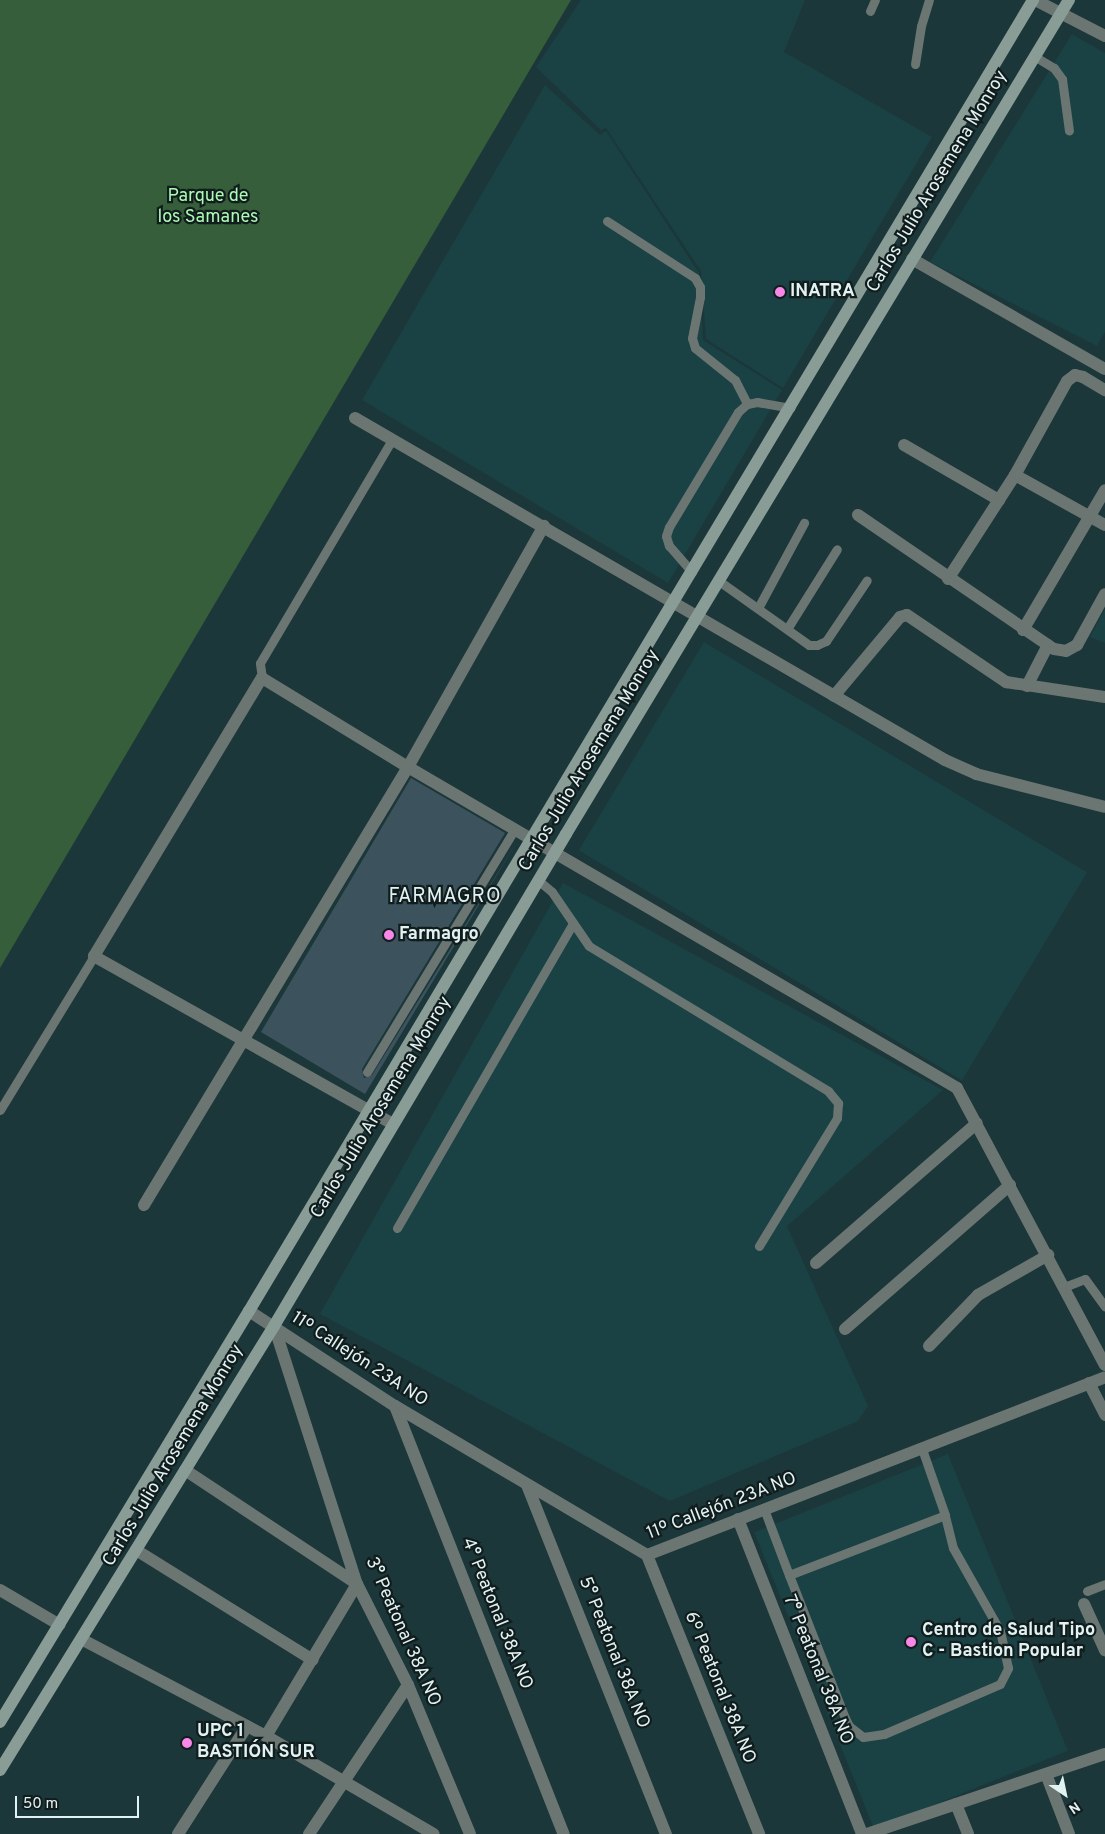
<!DOCTYPE html>
<html>
<head>
<meta charset="utf-8">
<style>
  body { margin:0 }
  #map { position:relative; width:1105px; height:1834px; overflow:hidden; background:#1c3739; font-family:Overpass,sans-serif }
  div>[style] { position:absolute }
  .built>* { inset:0; background:#1a4143; transform-origin:0 0 }
  .green>* { inset:0; background:#365e3a }
  .building>* { inset:0; background:#3c535e }
  .lane>* { height:9px; margin:-4.5px; padding:0 4.5px; transform-origin:4.5px; border-radius:4.5px; background:#6b7672 }
  .street>* { height:12px; margin:-6px; padding:0 6px; transform-origin:6px; border-radius:6px; background:#6b7672 }
  .secondary>* { height:12px; margin:-6px; padding:0 6px; transform-origin:6px; border-radius:6px; background:#8a9c96 }
  .dots>* { width:14px; height:14px; translate:-50% -50%; box-sizing:border-box; border:2px solid #111c1d; border-radius:50% }
  span { translate:-50% -50%; white-space:nowrap; text-align:center; line-height:1.15; -webkit-text-stroke:4.5px #111c1d; paint-order:stroke }
  .street-label { font-size:18px; color:#e2f2f3 }
  .park-label { font-size:18px; color:#adfab4 }
  .poi-label { font-size:18px; color:#e2f2f3; font-weight:700 }
  .left { translate:0 -50%; text-align:left }
  .quarter-label { font-size:20px; color:#e2f2f3; letter-spacing:1px }
  .north { position:absolute; left:1040px; top:1769px; width:50px; height:50px; -webkit-text-stroke:4px #111c1d; paint-order:stroke; rotate:146deg; font-size:14px; font-weight:700; line-height:20px; text-align:center; color:#e2f2f3 }
  .north::after { content:''; display:block; margin:auto; width:18px; height:22px; background:#e2f2f3; clip-path:polygon(50% 0,100% 100%,50% 72%,0 100%) }
  .scale { position:absolute; left:15px; top:1796px; width:124px; height:22px; box-sizing:border-box; border:2px solid #e2f2f3; border-top:0; padding-left:6px; font-size:15px; line-height:18px; white-space:nowrap; color:#e2f2f3; -webkit-text-stroke:4px #111c1d; paint-order:stroke }
</style>
</head>
<body>
<div id="map">
  <div class="built">
    <div style="clip-path:polygon(581px 0,805px 0,784px 52px,932px 137px,783px 388px,706px 339px,701px 271px,606px 128px,601px 130px,536px 67px)"></div>
    <div style="clip-path:polygon(1072px 34px,1105px 53px,1105px 332px,1097px 346px,930px 262px)"></div>
    <div style="clip-path:polygon(545px 85px,600px 135px,606px 131px,699px 273px,703px 340px,782px 390px,668px 583px,362px 400px)"></div>
    <div style="clip-path:polygon(1105px 609px,1105px 643px,1090px 637px)"></div>
    <div style="left:704px;top:642px;width:447px;height:243px;rotate:31deg"></div>
    <div style="clip-path:polygon(563px 883px,943px 1090px,787px 1226px,868px 1406px,858px 1421px,670px 1501px,320px 1314px)"></div>
    <div style="left:948px;top:1454px;width:320px;height:209px;rotate:68deg"></div>
  </div>
  <div class="green">
    <div style="clip-path:polygon(0 0,571px 0,0 968px)"></div>
  </div>
  <div class="building">
    <div style="clip-path:polygon(411px 778px,505px 833px,362px 1069px,364px 1078px,372px 1075px,518px 840px,365px 1094px,261px 1032px)"></div>
  </div>
  <div class="lane">
    <div style="left:870px;top:11px;width:12px;rotate:-66deg"></div>
    <div style="left:1034px;top:56px;width:23px;rotate:31deg"></div>
    <div style="left:1054px;top:68px;width:14px;rotate:54deg"></div>
    <div style="left:1062px;top:79px;width:52px;rotate:82.3deg"></div>
    <div style="left:915px;top:64px;width:38px;rotate:-81deg"></div>
    <div style="left:921px;top:26px;width:27px;rotate:-73deg"></div>
    <div style="left:607px;top:221px;width:105px;rotate:32.9deg"></div>
    <div style="left:695px;top:278px;width:10px;rotate:61deg"></div>
    <div style="left:700px;top:287px;width:10px;rotate:90deg"></div>
    <div style="left:700px;top:297px;width:42px;rotate:101deg"></div>
    <div style="left:692px;top:338px;width:10px;rotate:73deg"></div>
    <div style="left:695px;top:348px;width:51px;rotate:38.7deg"></div>
    <div style="left:735px;top:380px;width:27px;rotate:63deg"></div>
    <div style="left:692px;top:572px;width:35px;rotate:-131deg"></div>
    <div style="left:669px;top:546px;width:10px;rotate:-107deg"></div>
    <div style="left:666px;top:536px;width:9px;rotate:-72deg"></div>
    <div style="left:669px;top:527px;width:134px;rotate:-59deg"></div>
    <div style="left:738px;top:412px;width:12px;rotate:-42deg"></div>
    <div style="left:747px;top:404px;width:10px;rotate:-11deg"></div>
    <div style="left:757px;top:402px;width:34px;rotate:10deg"></div>
    <div style="left:719px;top:581px;width:110px;rotate:35.4deg"></div>
    <div style="left:809px;top:645px;width:8px"></div>
    <div style="left:817px;top:645px;width:10px;rotate:-24deg"></div>
    <div style="left:826px;top:641px;width:73px;rotate:-56.1deg"></div>
    <div style="left:758px;top:608px;width:97px;rotate:-61.6deg"></div>
    <div style="left:787px;top:629px;width:94px;rotate:-58deg"></div>
    <div style="left:262px;top:678px;width:15px;rotate:-98deg"></div>
    <div style="left:260px;top:663px;width:259px;rotate:-59.4deg"></div>
    <div style="left:539px;top:881px;width:17px;rotate:40deg"></div>
    <div style="left:552px;top:892px;width:65px;rotate:55.6deg"></div>
    <div style="left:589px;top:946px;width:280px;rotate:31.2deg"></div>
    <div style="left:828px;top:1091px;width:16px;rotate:50deg"></div>
    <div style="left:838px;top:1103px;width:15px;rotate:94deg"></div>
    <div style="left:837px;top:1118px;width:150px;rotate:121.4deg"></div>
    <div style="left:367px;top:1072px;width:283px;rotate:-58.7deg"></div>
    <div style="left:0;top:1110px;width:180px;rotate:-58.6deg"></div>
    <div style="left:397px;top:1228px;width:350px;rotate:-60deg"></div>
    <div style="left:1064px;top:1287px;width:22px;rotate:-21deg"></div>
    <div style="left:1085px;top:1279px;width:34px;rotate:54deg"></div>
    <div style="left:764px;top:1509px;width:71px;rotate:69.3deg"></div>
    <div style="left:789px;top:1575px;width:167px;rotate:-21deg"></div>
    <div style="left:789px;top:1575px;width:154px;rotate:68.6deg"></div>
    <div style="left:845px;top:1718px;width:9px;rotate:63deg"></div>
    <div style="left:849px;top:1726px;width:18px;rotate:38deg"></div>
    <div style="left:863px;top:1737px;width:21px;rotate:-8deg"></div>
    <div style="left:884px;top:1734px;width:126px;rotate:-23.3deg"></div>
    <div style="left:1000px;top:1684px;width:18px;rotate:-63deg"></div>
    <div style="left:1008px;top:1668px;width:38px;rotate:-102deg"></div>
    <div style="left:1000px;top:1631px;width:95px;rotate:-119.5deg"></div>
    <div style="left:953px;top:1548px;width:34px;rotate:-104deg"></div>
    <div style="left:945px;top:1515px;width:70px;rotate:-109.2deg"></div>
    <div style="left:1087px;top:1591px;width:19px;rotate:-21deg"></div>
  </div>
  <div class="street">
    <div style="left:1035px;top:0;width:79px;rotate:27.2deg"></div>
    <div style="left:912px;top:259px;width:222px;rotate:29.7deg"></div>
    <div style="left:355px;top:418px;width:682px;rotate:30.1deg"></div>
    <div style="left:945px;top:760px;width:34px;rotate:24deg"></div>
    <div style="left:976px;top:774px;width:133px;rotate:14.3deg"></div>
    <div style="left:904px;top:445px;width:110px;rotate:30.1deg"></div>
    <div style="left:1015px;top:475px;width:103px;rotate:29.1deg"></div>
    <div style="left:858px;top:515px;width:237px;rotate:34.4deg"></div>
    <div style="left:1054px;top:649px;width:12px;rotate:9deg"></div>
    <div style="left:1066px;top:651px;width:13px;rotate:-29deg"></div>
    <div style="left:1077px;top:645px;width:58px;rotate:-61.2deg"></div>
    <div style="left:948px;top:579px;width:124px;rotate:-57.2deg"></div>
    <div style="left:1015px;top:475px;width:107px;rotate:-61deg"></div>
    <div style="left:1067px;top:381px;width:10px;rotate:-37deg"></div>
    <div style="left:1075px;top:375px;width:8px;rotate:14deg"></div>
    <div style="left:1083px;top:377px;width:26px;rotate:31deg"></div>
    <div style="left:1023px;top:630px;width:162px;rotate:-59.6deg"></div>
    <div style="left:1027px;top:686px;width:46px;rotate:-62.9deg"></div>
    <div style="left:834px;top:696px;width:103px;rotate:-50.1deg"></div>
    <div style="left:900px;top:617px;width:7px;rotate:-16deg"></div>
    <div style="left:907px;top:615px;width:120px;rotate:34.1deg"></div>
    <div style="left:1006px;top:682px;width:100px;rotate:8.6deg"></div>
    <div style="left:393px;top:1124px;width:343px;rotate:-150.7deg"></div>
    <div style="left:94px;top:956px;width:325px;rotate:-58.9deg"></div>
    <div style="left:262px;top:678px;width:171px;rotate:31.4deg"></div>
    <div style="left:408px;top:767px;width:636px;rotate:30.31deg"></div>
    <div style="left:957px;top:1088px;width:314px;rotate:61.9deg"></div>
    <div style="left:144px;top:1205px;width:511px;rotate:-58.92deg"></div>
    <div style="left:408px;top:767px;width:277px;rotate:-60.6deg"></div>
    <div style="left:816px;top:1263px;width:213px;rotate:-41deg"></div>
    <div style="left:249px;top:1311px;width:174px;rotate:33.1deg"></div>
    <div style="left:395px;top:1406px;width:293px;rotate:30.6deg"></div>
    <div style="left:647px;top:1555px;width:491px;rotate:-21.2deg"></div>
    <div style="left:274px;top:1326px;width:271px;rotate:72.2deg"></div>
    <div style="left:357px;top:1584px;width:113px;rotate:63.2deg"></div>
    <div style="left:408px;top:1685px;width:161px;rotate:67.4deg"></div>
    <div style="left:845px;top:1329px;width:219px;rotate:-41.1deg"></div>
    <div style="left:929px;top:1346px;width:71px;rotate:-46.1deg"></div>
    <div style="left:978px;top:1295px;width:81px;rotate:-29.7deg"></div>
    <div style="left:1089px;top:1383px;width:36px;rotate:63deg"></div>
    <div style="left:395px;top:1406px;width:460px;rotate:68.5deg"></div>
    <div style="left:185px;top:1470px;width:206px;rotate:33.5deg"></div>
    <div style="left:357px;top:1584px;width:177px;rotate:120.9deg"></div>
    <div style="left:527px;top:1485px;width:376px;rotate:68.3deg"></div>
    <div style="left:738px;top:1519px;width:339px;rotate:68.5deg"></div>
    <div style="left:136px;top:1550px;width:208px;rotate:31.9deg"></div>
    <div style="left:647px;top:1555px;width:301px;rotate:68.1deg"></div>
    <div style="left:0;top:1590px;width:69px;rotate:30.3deg"></div>
    <div style="left:1084px;top:1604px;width:51px;rotate:65.5deg"></div>
    <div style="left:83px;top:1640px;width:207px;rotate:27.7deg"></div>
    <div style="left:266px;top:1736px;width:194px;rotate:30.3deg"></div>
    <div style="left:1046px;top:1774px;width:64px;rotate:69deg"></div>
    <div style="left:956px;top:1804px;width:32px;rotate:68deg"></div>
    <div style="left:178px;top:1834px;width:128px;rotate:-57.4deg"></div>
    <div style="left:309px;top:1834px;width:179px;rotate:-56.4deg"></div>
    <div style="left:867px;top:1834px;width:251px;rotate:-18.6deg"></div>
  </div>
  <div class="secondary">
    <div style="left:0;top:1722px;width:481px;rotate:-58.8deg"></div>
    <div style="left:249px;top:1311px;width:1528px;rotate:-59.12deg"></div>
    <div style="left:0;top:1770px;width:522px;rotate:-58.32deg"></div>
    <div style="left:274px;top:1326px;width:572px;rotate:-59.31deg"></div>
    <div style="left:566px;top:834px;width:974px;rotate:-58.91deg"></div>
  </div>
  <div class="dots">
    <div style="left:780px;top:292px;background:#f987e8"></div>
    <div style="left:389px;top:935px;background:#f987e8"></div>
    <div style="left:911px;top:1642px;background:#f987e8"></div>
    <div style="left:187px;top:1743px;background:#f987e8"></div>
  </div>
  <div class="street-label">
    <span style="left:938px;top:182px;rotate:-59deg">Carlos Julio Arosemena Monroy</span>
    <span style="left:590px;top:761px;rotate:-59deg">Carlos Julio Arosemena Monroy</span>
    <span style="left:382px;top:1108px;rotate:-59deg">Carlos Julio Arosemena Monroy</span>
    <span style="left:359px;top:1360px;rotate:33deg">11º Callejón 23A NO</span>
    <span style="left:174px;top:1456px;rotate:-59deg">Carlos Julio Arosemena Monroy</span>
    <span style="left:722px;top:1507px;rotate:-21deg">11º Callejón 23A NO</span>
    <span style="left:496px;top:1614px;rotate:68deg">4° Peatonal 38A NO</span>
    <span style="left:402px;top:1632px;rotate:66deg">3° Peatonal 38A NO</span>
    <span style="left:613px;top:1653px;rotate:68deg">5° Peatonal 38A NO</span>
    <span style="left:817px;top:1670px;rotate:68deg">7° Peatonal 38A NO</span>
    <span style="left:719px;top:1688px;rotate:68deg">6º Peatonal 38A NO</span>
  </div>
  <div class="park-label">
    <span style="left:208px;top:208px">Parque de<br>los Samanes</span>
  </div>
  <div class="poi-label">
    <span class="left" style="left:790px;top:292px">INATRA</span>
    <span class="left" style="left:399px;top:935px">Farmagro</span>
    <span class="left" style="left:922px;top:1642px">Centro de Salud Tipo<br>C - Bastion Popular</span>
    <span class="left" style="left:197px;top:1743px">UPC 1<br>BASTIÓN SUR</span>
  </div>
  <div class="quarter-label">
    <span style="left:445px;top:897px">FARMAGRO</span>
  </div>
  <div class="north">N</div>
  <div class="scale">50 m</div>
</div>
</body>
</html>
